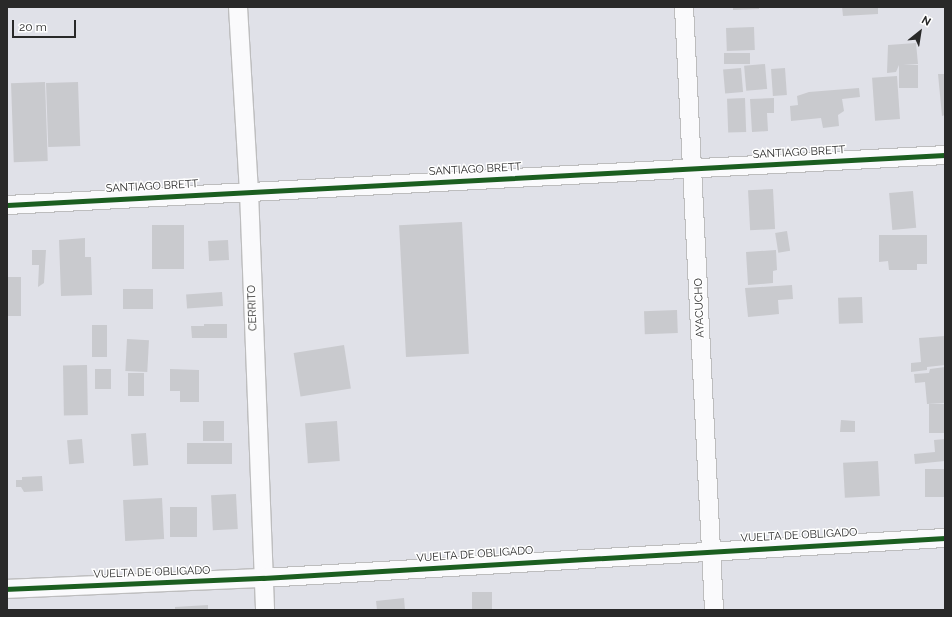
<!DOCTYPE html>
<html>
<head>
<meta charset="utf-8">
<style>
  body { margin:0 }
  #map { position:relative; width:952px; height:617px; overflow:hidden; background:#e0e1e8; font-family:Raleway,sans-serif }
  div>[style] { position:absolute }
  .building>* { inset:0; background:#c9cace; transform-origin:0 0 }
  .roads { filter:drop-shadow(1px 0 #bdbdbe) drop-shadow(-1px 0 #bdbdbe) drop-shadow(0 1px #bdbdbe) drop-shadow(0 -1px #bdbdbe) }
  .minor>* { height:18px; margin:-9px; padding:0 9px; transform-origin:9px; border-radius:9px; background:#fafafc }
  .cycleway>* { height:5px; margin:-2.5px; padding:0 2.5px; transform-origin:2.5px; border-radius:2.5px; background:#1b5e20 }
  span { translate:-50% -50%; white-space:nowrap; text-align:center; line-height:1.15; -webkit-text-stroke:3px #fff; paint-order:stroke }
  .street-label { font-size:11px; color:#292929 }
  .frame { position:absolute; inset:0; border:8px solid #292929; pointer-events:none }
  .north { position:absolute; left:900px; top:12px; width:40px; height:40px; -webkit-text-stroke:3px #fff; paint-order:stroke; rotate:30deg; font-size:11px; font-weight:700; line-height:16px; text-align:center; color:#292929 }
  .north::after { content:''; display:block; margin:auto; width:14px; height:18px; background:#292929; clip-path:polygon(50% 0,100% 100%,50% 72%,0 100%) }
  .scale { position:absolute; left:12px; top:20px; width:64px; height:18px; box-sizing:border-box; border:2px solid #292929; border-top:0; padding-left:5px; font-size:12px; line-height:14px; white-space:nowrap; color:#292929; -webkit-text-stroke:3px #fff; paint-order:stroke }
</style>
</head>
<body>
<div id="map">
  <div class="building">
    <div style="clip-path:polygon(733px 7px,759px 7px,759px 9px,733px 10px)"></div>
    <div style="clip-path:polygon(842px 7px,878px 7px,878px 14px,843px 16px)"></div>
    <div style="left:754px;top:27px;width:23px;height:28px;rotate:88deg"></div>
    <div style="clip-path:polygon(916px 43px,918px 64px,903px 65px,918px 65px,918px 88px,899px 88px,899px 65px,896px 72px,887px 73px,888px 45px)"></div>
    <div style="left:750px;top:53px;width:11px;height:26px;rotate:90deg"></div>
    <div style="left:765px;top:64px;width:25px;height:21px;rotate:85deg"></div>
    <div style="left:741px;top:68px;width:24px;height:18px;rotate:85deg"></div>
    <div style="left:785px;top:68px;width:27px;height:14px;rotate:86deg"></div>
    <div style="clip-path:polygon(938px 74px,945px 74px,945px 115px,942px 116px)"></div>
    <div style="left:897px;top:76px;width:43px;height:25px;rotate:86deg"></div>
    <div style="left:45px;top:82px;width:79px;height:34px;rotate:88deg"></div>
    <div style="left:78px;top:82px;width:64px;height:32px;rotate:88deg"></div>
    <div style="clip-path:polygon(859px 88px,860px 97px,842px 99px,844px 111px,838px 115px,839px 126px,823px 128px,821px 118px,791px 121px,790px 106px,798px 105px,797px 96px,809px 92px)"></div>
    <div style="left:745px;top:98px;width:34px;height:18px;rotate:88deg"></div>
    <div style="clip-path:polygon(774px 98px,774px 113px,767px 113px,768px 131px,752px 132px,750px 99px)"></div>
    <div style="left:773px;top:189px;width:40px;height:25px;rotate:87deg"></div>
    <div style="left:913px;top:191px;width:37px;height:24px;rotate:85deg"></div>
    <div style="left:462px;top:222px;width:132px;height:63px;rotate:87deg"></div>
    <div style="left:152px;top:225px;width:32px;height:44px"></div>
    <div style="left:787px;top:231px;width:20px;height:12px;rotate:81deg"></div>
    <div style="clip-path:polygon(879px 235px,927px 235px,927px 264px,917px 264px,917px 270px,889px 270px,888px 261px,879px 262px)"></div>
    <div style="clip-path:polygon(85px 238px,85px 257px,91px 257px,92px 295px,61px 296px,59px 240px)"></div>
    <div style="left:228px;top:240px;width:20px;height:20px;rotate:87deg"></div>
    <div style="clip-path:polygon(32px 250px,46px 250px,44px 283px,38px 287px,39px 265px,32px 265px)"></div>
    <div style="clip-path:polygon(776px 250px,777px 270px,773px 271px,773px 283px,748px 285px,746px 252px)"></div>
    <div style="left:7px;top:277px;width:14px;height:39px"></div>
    <div style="clip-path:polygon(792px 285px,793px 299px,778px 300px,779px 314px,748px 317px,745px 288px)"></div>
    <div style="left:123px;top:289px;width:30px;height:20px"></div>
    <div style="left:222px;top:292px;width:14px;height:36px;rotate:86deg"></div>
    <div style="left:862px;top:297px;width:26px;height:24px;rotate:88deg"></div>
    <div style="left:677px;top:310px;width:23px;height:33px;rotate:88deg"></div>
    <div style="clip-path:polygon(204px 324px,227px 324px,227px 338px,192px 338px,191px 326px,204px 326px)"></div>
    <div style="left:92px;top:325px;width:15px;height:32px"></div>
    <div style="clip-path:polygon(945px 336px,945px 365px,927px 367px,927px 370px,911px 372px,911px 363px,921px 362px,919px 338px)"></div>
    <div style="left:127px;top:339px;width:22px;height:32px;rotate:3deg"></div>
    <div style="left:344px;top:345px;width:44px;height:51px;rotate:81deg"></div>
    <div style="left:87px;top:365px;width:50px;height:24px;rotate:89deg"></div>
    <div style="clip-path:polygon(945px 367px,945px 403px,927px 404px,925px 382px,915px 383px,914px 374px,929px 373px,930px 369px)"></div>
    <div style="left:95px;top:369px;width:16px;height:20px"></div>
    <div style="clip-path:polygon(170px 369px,199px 370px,199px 402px,180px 402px,180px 391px,170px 391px)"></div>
    <div style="left:128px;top:373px;width:16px;height:23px"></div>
    <div style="left:945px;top:404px;width:29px;height:16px;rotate:90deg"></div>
    <div style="clip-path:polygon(841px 420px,855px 421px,855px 432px,840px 432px)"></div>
    <div style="left:203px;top:421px;width:21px;height:20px"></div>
    <div style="left:337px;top:421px;width:40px;height:32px;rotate:86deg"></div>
    <div style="left:146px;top:433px;width:32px;height:15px;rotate:86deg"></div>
    <div style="left:82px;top:439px;width:24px;height:15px;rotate:85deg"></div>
    <div style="clip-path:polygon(945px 439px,945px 461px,915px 464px,914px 454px,935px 452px,934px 440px)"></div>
    <div style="left:232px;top:443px;width:21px;height:45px;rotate:90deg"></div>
    <div style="left:878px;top:461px;width:35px;height:35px;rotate:87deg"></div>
    <div style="left:945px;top:469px;width:28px;height:20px;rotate:90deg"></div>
    <div style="clip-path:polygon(42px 476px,43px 491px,24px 492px,21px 487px,16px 487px,16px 480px,22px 480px,22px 477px)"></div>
    <div style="left:236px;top:494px;width:35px;height:25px;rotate:87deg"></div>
    <div style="left:162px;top:498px;width:41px;height:39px;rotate:87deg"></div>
    <div style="left:170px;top:507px;width:27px;height:30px"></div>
    <div style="left:492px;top:592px;width:18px;height:20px;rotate:90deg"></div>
    <div style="clip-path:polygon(404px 598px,405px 610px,377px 610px,376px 601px)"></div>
    <div style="clip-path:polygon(208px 605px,208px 610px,175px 610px,175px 607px)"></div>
  </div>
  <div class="roads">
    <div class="minor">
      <div style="left:238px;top:7px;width:185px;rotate:86.6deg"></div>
      <div style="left:249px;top:192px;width:418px;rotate:87.8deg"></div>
      <div style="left:684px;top:7px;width:604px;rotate:87.15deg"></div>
      <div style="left:7px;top:205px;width:939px;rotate:-3.05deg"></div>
      <div style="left:7px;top:589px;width:256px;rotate:-2.5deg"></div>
      <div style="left:263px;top:578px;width:683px;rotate:-3.36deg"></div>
    </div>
  </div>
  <div class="cycleway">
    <div style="left:7px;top:205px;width:939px;rotate:-3.05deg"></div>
    <div style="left:7px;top:589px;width:256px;rotate:-2.5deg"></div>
    <div style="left:263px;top:578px;width:683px;rotate:-3.36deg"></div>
  </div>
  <div class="street-label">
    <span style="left:799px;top:153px;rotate:-3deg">SANTIAGO BRETT</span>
    <span style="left:475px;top:170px;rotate:-3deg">SANTIAGO BRETT</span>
    <span style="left:152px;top:187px;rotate:-3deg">SANTIAGO BRETT</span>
    <span style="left:253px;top:308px;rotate:-92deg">CERRITO</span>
    <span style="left:700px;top:308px;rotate:-92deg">AYACUCHO</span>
    <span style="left:799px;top:536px;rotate:-3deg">VUELTA DE OBLIGADO</span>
    <span style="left:475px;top:555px;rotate:-4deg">VUELTA DE OBLIGADO</span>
    <span style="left:152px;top:573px;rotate:-2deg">VUELTA DE OBLIGADO</span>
  </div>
  <div class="frame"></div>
  <div class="north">N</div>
  <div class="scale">20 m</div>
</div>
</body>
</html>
